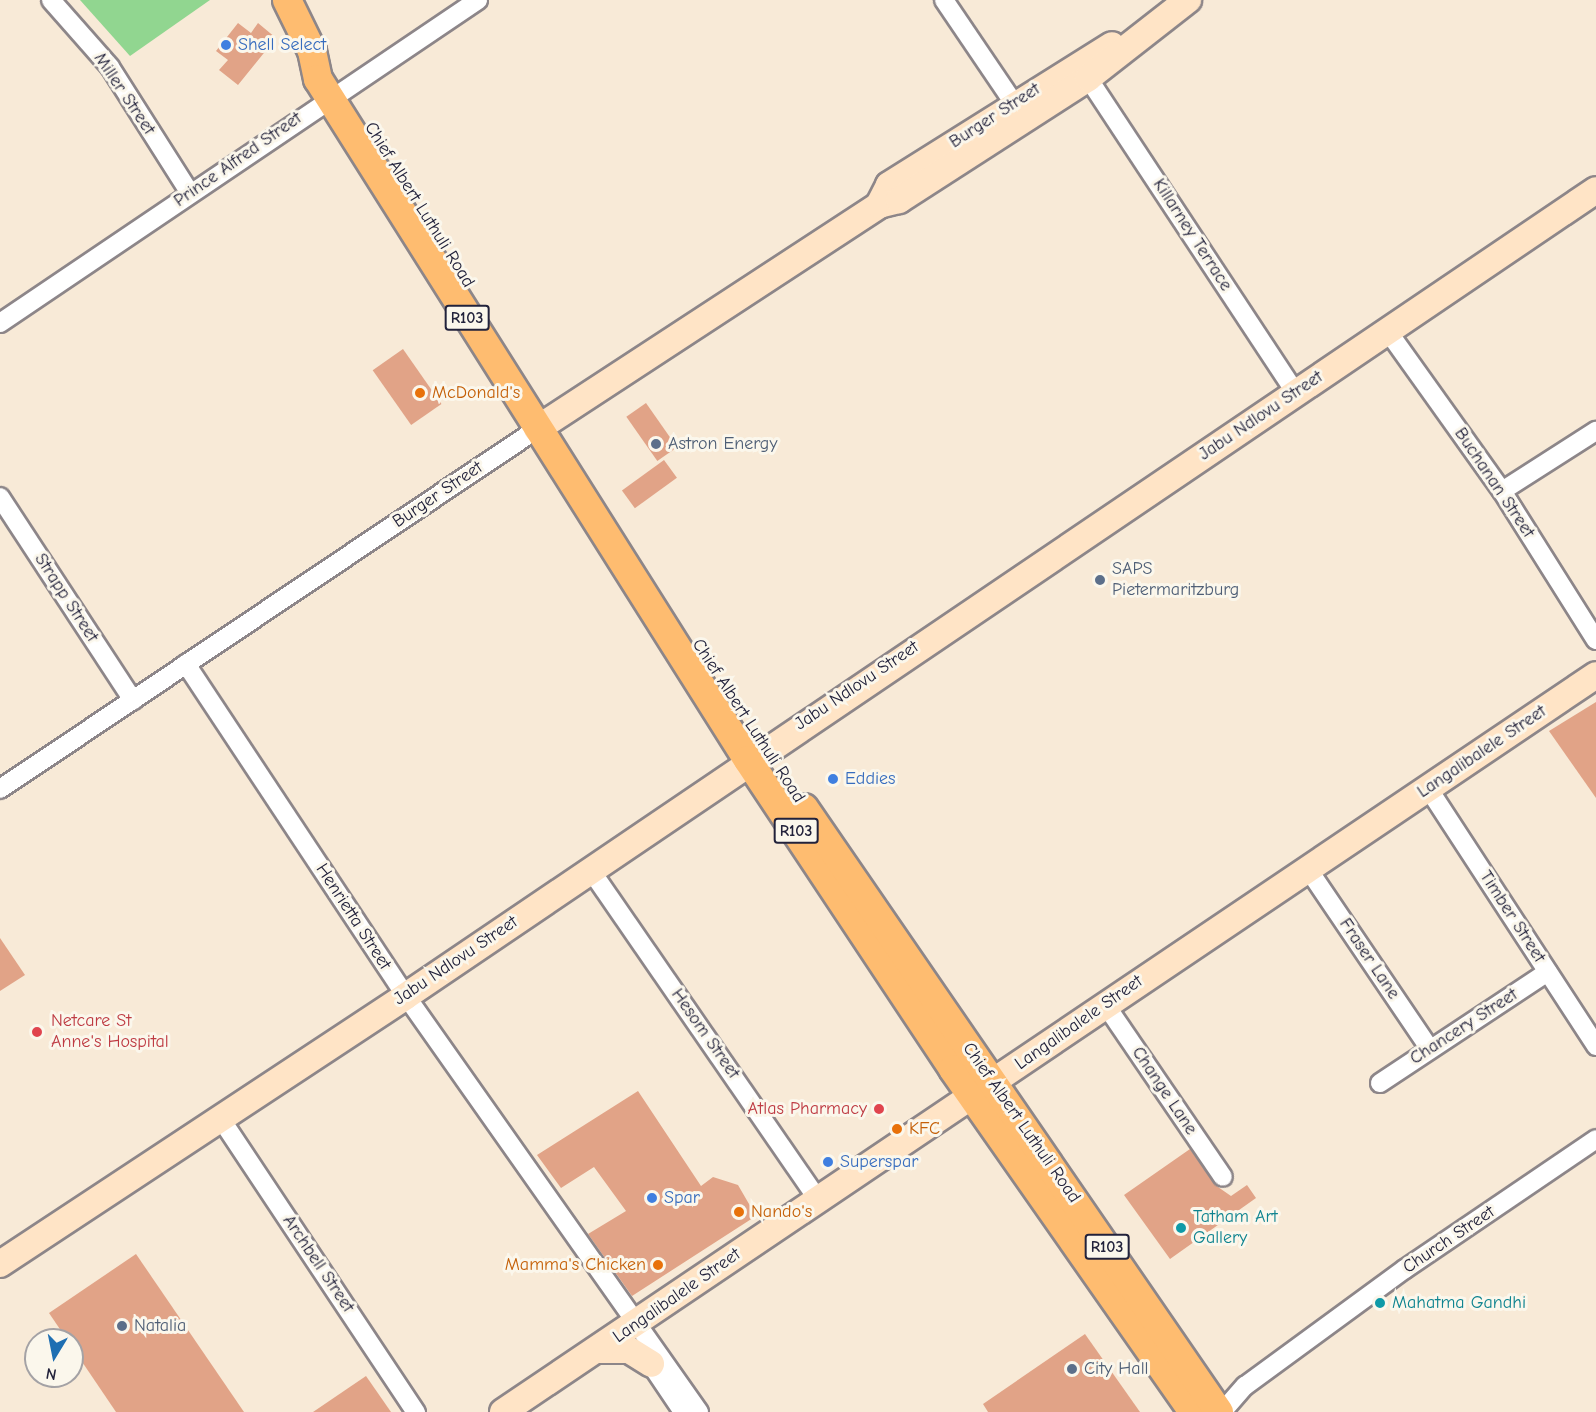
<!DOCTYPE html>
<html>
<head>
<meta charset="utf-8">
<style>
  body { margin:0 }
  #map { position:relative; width:1596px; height:1412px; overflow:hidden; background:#f8ead7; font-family:"Comic Neue",sans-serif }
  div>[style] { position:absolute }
  .green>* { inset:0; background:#91d690 }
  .building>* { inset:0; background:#e1a387; transform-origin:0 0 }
  .roads { filter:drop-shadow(2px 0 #8d8689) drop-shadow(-2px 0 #8d8689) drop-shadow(0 2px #8d8689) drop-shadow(0 -2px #8d8689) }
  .street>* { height:18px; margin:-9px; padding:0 9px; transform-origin:9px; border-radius:9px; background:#fff }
  .secondary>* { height:26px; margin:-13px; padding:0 13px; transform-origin:13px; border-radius:13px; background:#ffe4c6 }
  .primary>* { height:28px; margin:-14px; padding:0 14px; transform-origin:14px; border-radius:14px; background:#febc70 }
  .dots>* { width:16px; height:16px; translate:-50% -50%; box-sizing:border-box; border:3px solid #fbf7ec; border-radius:50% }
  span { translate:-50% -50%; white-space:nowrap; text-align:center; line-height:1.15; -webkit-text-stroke:6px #fbf7ec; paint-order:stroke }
  .shield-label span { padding:2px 4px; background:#fbf7ec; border:2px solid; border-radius:4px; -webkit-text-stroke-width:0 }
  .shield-label { font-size:16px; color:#22223b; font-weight:700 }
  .shop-label { font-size:18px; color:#366cbe }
  .left { translate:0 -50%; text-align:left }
  .street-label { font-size:18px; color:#22223b }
  .food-label { font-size:18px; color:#c56008 }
  .right { translate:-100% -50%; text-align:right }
  .service-label { font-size:18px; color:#4e5e75 }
  .health-label { font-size:18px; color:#be3a42 }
  .culture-label { font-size:18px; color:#0d838f }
  .north { position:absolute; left:24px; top:1328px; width:60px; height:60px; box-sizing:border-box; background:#fbf7ec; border:2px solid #a4a2a5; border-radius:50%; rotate:190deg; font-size:16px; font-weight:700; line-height:24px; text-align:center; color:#22223b }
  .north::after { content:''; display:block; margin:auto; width:21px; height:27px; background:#1f6fb2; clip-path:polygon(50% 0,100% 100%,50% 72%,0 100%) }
</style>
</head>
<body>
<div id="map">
  <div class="green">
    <div style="clip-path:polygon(80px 0,210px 0,130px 56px)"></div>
  </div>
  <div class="building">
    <div style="clip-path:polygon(238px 23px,251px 33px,258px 23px,276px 38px,238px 85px,219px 70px,228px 60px,216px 51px)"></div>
    <div style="left:403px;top:349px;width:67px;height:37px;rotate:55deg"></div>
    <div style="left:646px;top:403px;width:54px;height:24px;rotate:55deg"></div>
    <div style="left:664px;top:460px;width:22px;height:52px;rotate:54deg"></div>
    <div style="clip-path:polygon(1596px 702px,1596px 798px,1549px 731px)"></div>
    <div style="clip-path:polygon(0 938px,25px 975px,0 991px)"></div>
    <div style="clip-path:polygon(638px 1091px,701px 1186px,713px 1177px,738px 1185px,756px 1216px,632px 1296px,588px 1234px,626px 1211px,594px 1167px,561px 1188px,537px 1155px)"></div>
    <div style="clip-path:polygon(1190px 1149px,1218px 1187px,1231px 1196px,1247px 1185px,1256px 1198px,1170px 1259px,1124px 1195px)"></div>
    <div style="clip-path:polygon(136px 1254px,244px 1412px,116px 1412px,49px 1313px)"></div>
    <div style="clip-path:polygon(1085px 1334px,1140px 1412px,988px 1412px,983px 1404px)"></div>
    <div style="clip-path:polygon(366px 1376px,391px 1412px,313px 1412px)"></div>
  </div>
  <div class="roads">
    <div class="street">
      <div style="left:51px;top:0;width:89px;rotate:48.6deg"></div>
      <div style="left:110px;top:67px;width:149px;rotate:57.6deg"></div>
      <div style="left:944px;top:0;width:139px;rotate:55.9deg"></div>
      <div style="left:1088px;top:78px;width:376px;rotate:56.6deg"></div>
      <div style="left:0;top:323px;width:577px;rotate:-34.05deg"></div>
      <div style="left:1387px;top:330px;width:198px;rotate:54.5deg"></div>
      <div style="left:1502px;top:491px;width:176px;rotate:57.8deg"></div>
      <div style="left:1502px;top:491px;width:112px;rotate:-32.6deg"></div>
      <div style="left:0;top:497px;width:243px;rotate:56.8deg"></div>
      <div style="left:186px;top:664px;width:398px;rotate:56.5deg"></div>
      <div style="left:406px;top:996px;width:509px;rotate:54.84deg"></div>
      <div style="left:1428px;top:788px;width:308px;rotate:56.9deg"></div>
      <div style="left:0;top:789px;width:647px;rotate:-33.84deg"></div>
      <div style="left:590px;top:869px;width:402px;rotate:55.4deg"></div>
      <div style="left:1308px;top:869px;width:217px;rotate:55.9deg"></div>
      <div style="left:1105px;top:1004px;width:209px;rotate:55.7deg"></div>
      <div style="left:1380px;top:1083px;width:201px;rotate:-33.5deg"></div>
      <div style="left:219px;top:1116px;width:356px;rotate:56.4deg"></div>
      <div style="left:644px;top:1354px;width:70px;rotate:56.1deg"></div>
      <div style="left:1222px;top:1412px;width:35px;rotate:-49deg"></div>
      <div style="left:1245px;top:1386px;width:198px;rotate:-36.2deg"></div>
      <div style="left:1405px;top:1269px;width:231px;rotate:-34.2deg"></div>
    </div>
    <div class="secondary">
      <div style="left:879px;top:205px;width:22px;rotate:-63deg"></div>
      <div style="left:889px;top:185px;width:263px;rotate:-32.1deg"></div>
      <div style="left:537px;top:429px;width:409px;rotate:-33.2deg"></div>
      <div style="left:879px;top:205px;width:21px;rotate:-14deg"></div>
      <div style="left:899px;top:200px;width:225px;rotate:-32.8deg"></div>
      <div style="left:1088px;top:78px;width:127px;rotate:-38deg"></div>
      <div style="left:0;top:1264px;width:486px;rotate:-33.4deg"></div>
      <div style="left:406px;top:996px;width:1437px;rotate:-34.11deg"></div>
      <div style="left:598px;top:1350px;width:31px"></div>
      <div style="left:629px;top:1350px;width:26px;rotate:32deg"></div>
      <div style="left:503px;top:1412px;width:1318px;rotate:-33.99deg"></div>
    </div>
    <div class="primary">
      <div style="left:287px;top:0;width:57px;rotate:63.9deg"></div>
      <div style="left:312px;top:51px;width:29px;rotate:78deg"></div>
      <div style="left:318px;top:79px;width:805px;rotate:57.73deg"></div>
      <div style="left:748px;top:760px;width:371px;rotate:56.4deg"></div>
      <div style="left:953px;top:1069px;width:419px;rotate:55deg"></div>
      <div style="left:804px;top:808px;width:733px;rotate:55.51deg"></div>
    </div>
  </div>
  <div class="dots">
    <div style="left:226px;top:45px;background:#3f7fe0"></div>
    <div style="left:420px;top:393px;background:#e8710a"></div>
    <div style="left:656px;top:444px;background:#5c6f8a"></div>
    <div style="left:1100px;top:580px;background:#5c6f8a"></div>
    <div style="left:833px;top:779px;background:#3f7fe0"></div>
    <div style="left:37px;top:1032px;background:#e0444e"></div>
    <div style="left:879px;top:1109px;background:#e0444e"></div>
    <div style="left:897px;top:1129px;background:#e8710a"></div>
    <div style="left:828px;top:1162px;background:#3f7fe0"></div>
    <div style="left:652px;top:1198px;background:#3f7fe0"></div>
    <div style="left:739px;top:1212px;background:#e8710a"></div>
    <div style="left:1181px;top:1228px;background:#0f9aa8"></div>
    <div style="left:658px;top:1265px;background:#e8710a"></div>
    <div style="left:1380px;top:1303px;background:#0f9aa8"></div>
    <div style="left:122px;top:1326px;background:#5c6f8a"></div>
    <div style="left:1072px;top:1369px;background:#5c6f8a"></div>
  </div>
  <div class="shield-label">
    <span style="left:467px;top:318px">R103</span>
    <span style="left:796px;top:831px">R103</span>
    <span style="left:1107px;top:1247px">R103</span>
  </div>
  <div class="shop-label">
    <span class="left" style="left:238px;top:45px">Shell Select</span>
    <span class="left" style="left:845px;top:779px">Eddies</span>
    <span class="left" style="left:840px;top:1162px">Superspar</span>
    <span class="left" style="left:664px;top:1198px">Spar</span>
  </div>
  <div class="street-label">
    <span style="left:124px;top:94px;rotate:56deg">Miller Street</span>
    <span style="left:995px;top:116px;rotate:-33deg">Burger Street</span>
    <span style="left:238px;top:160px;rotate:-35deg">Prince Alfred Street</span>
    <span style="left:419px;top:205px;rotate:58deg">Chief Albert Luthuli Road</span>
    <span style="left:1192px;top:235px;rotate:57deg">Killarney Terrace</span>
    <span style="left:1261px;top:416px;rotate:-34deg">Jabu Ndlovu Street</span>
    <span style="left:1494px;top:483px;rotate:56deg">Buchanan Street</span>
    <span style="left:438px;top:495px;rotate:-34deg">Burger Street</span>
    <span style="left:66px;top:598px;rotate:57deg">Strapp Street</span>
    <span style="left:857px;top:686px;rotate:-34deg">Jabu Ndlovu Street</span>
    <span style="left:748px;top:721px;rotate:57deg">Chief Albert Luthuli Road</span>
    <span style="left:1482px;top:752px;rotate:-34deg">Langalibalele Street</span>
    <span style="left:353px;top:917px;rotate:57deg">Henrietta Street</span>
    <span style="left:1512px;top:917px;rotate:57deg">Timber Street</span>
    <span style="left:1369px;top:959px;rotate:56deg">Fraser Lane</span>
    <span style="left:456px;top:961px;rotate:-34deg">Jabu Ndlovu Street</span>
    <span style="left:1079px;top:1023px;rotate:-35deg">Langalibalele Street</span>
    <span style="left:1464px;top:1027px;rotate:-33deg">Chancery Street</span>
    <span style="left:705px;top:1034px;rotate:55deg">Hesom Street</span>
    <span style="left:1164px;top:1091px;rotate:56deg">Change Lane</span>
    <span style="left:1021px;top:1123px;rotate:55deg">Chief Albert Luthuli Road</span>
    <span style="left:1449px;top:1240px;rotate:-34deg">Church Street</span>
    <span style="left:318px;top:1264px;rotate:56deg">Archbell Street</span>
    <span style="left:677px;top:1296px;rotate:-35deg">Langalibalele Street</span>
  </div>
  <div class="food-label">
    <span class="left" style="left:432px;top:393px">McDonald's</span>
    <span class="left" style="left:909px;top:1129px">KFC</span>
    <span class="left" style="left:751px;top:1212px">Nando's</span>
    <span class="right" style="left:646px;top:1265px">Mamma's Chicken</span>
  </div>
  <div class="service-label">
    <span class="left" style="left:668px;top:444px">Astron Energy</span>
    <span class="left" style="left:1112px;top:580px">SAPS<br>Pietermaritzburg</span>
    <span class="left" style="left:134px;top:1326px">Natalia</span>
    <span class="left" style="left:1084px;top:1369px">City Hall</span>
  </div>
  <div class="health-label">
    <span class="left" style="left:51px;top:1032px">Netcare St<br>Anne's Hospital</span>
    <span class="right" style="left:867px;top:1109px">Atlas Pharmacy</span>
  </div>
  <div class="culture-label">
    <span class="left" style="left:1193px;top:1228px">Tatham Art<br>Gallery</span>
    <span class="left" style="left:1392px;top:1303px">Mahatma Gandhi</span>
  </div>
  <div class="north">N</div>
</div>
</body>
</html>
